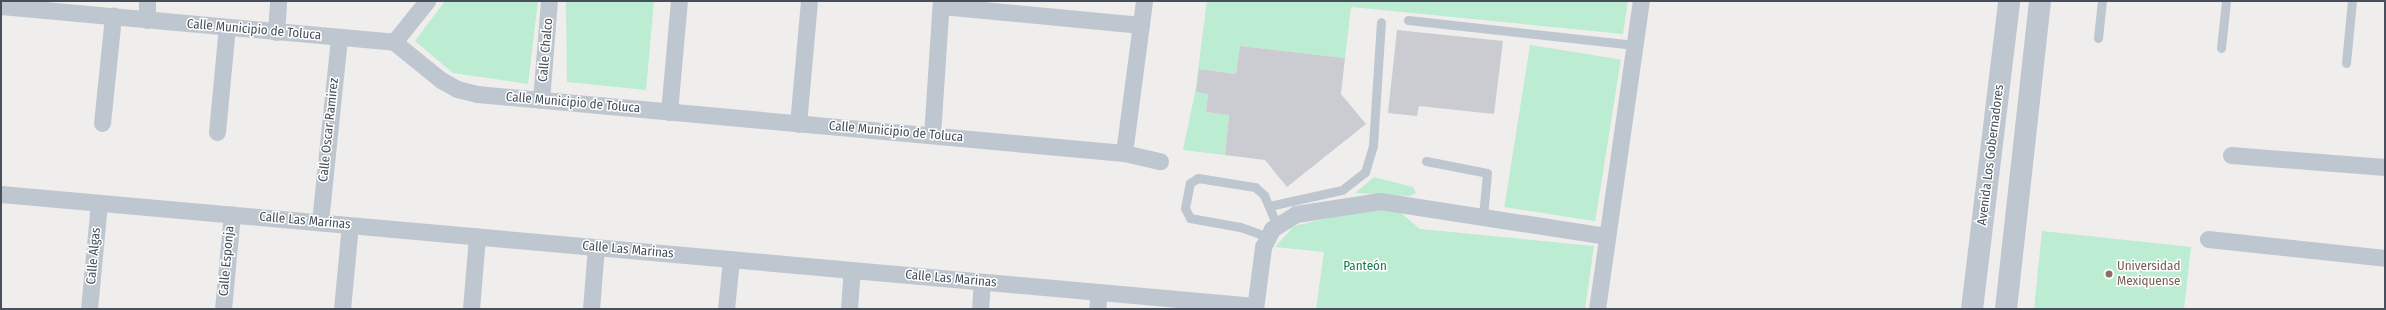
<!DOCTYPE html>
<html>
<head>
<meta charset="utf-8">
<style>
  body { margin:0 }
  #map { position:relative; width:2386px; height:310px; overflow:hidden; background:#f0eded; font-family:"Fira Sans Condensed",sans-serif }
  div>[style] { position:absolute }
  .green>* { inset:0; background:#bcecd1; transform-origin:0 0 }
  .building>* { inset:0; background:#caccd2 }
  .service>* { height:9px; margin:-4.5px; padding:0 4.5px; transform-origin:4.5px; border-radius:4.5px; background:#bec7cf }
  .minor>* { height:17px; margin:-8.5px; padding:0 8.5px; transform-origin:8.5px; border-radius:8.5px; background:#bec7cf }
  .tertiary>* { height:22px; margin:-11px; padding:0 11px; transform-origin:11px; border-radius:11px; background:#bec7cf }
  .dots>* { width:11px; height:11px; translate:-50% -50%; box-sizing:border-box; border:2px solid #fff; border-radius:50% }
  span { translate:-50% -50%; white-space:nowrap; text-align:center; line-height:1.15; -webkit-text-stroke:3px #fff; paint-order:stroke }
  .street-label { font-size:13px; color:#464f5a }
  .park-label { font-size:13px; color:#1a784e }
  .education-label { font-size:13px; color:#785e54 }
  .left { translate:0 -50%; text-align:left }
  .frame { position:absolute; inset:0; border:2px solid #464f5a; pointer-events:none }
</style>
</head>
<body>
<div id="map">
  <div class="green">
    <div style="clip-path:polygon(445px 1px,538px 1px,528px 84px,453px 73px,415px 41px)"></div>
    <div style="clip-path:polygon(566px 1px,654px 1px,646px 90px,567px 82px)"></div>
    <div style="clip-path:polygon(1207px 1px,1628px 1px,1623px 34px,1351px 7px,1345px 58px,1240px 46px,1236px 74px,1199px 69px,1196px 92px,1208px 94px,1206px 112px,1229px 115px,1225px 155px,1183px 150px,1195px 93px)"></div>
    <div style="left:1530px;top:45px;width:92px;height:164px;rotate:9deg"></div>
    <div style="clip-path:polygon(1374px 177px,1413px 187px,1416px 193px,1410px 196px,1355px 193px)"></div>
    <div style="clip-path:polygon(1372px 208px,1400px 212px,1420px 229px,1594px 246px,1585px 309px,1316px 309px,1324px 252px,1275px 247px,1294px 226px)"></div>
    <div style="clip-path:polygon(2042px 231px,2191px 247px,2184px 309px,2034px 309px)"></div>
  </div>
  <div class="building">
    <div style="clip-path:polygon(1397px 30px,1503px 41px,1494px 114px,1419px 106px,1417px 116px,1388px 113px)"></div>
    <div style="clip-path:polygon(1240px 46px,1345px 58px,1341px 94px,1366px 124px,1287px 187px,1265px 160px,1225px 155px,1229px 115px,1206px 112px,1208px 94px,1196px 92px,1199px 69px,1236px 74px)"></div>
  </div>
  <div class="service">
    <div style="left:1408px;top:20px;width:228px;rotate:6.3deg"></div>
    <div style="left:2098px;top:38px;width:37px;rotate:-84deg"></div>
    <div style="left:2221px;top:48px;width:47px;rotate:-83.9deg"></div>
    <div style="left:2346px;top:63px;width:62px;rotate:-84.5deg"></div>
    <div style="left:1426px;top:161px;width:62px;rotate:11.1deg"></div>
    <div style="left:1487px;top:173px;width:43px;rotate:95.3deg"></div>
    <div style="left:1269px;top:206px;width:75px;rotate:-12.4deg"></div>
    <div style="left:1342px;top:190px;width:29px;rotate:-38deg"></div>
    <div style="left:1365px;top:172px;width:28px;rotate:-73deg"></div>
    <div style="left:1373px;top:145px;width:123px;rotate:-86.3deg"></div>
    <div style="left:1268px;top:237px;width:30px;rotate:-160deg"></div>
    <div style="left:1240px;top:227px;width:51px;rotate:-169.8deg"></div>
    <div style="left:1190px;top:218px;width:11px;rotate:-117deg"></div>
    <div style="left:1185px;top:208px;width:25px;rotate:-79deg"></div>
    <div style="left:1190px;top:183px;width:9px;rotate:-32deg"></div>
    <div style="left:1198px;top:178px;width:58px;rotate:9deg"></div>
    <div style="left:1255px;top:187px;width:12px;rotate:42deg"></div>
    <div style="left:1264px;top:195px;width:33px;rotate:67deg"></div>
  </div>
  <div class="minor">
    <div style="left:1px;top:6px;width:395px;rotate:5.2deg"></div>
    <div style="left:394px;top:42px;width:60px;rotate:39deg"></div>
    <div style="left:441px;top:80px;width:18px;rotate:29deg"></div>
    <div style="left:457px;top:89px;width:21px;rotate:14deg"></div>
    <div style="left:477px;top:94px;width:650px;rotate:5.21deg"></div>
    <div style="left:1124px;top:153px;width:37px;rotate:13deg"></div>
    <div style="left:941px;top:6px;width:201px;rotate:5.4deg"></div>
    <div style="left:147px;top:20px;width:19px;rotate:-90deg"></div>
    <div style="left:276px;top:32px;width:31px;rotate:-86deg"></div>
    <div style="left:394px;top:42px;width:53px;rotate:-51.2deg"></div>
    <div style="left:541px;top:100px;width:99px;rotate:-85.4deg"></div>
    <div style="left:669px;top:112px;width:111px;rotate:-84.9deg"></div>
    <div style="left:102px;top:123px;width:108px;rotate:-84.1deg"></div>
    <div style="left:798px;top:124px;width:123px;rotate:-84.9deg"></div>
    <div style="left:217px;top:132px;width:105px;rotate:-84.6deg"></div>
    <div style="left:932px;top:135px;width:134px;rotate:-86.2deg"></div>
    <div style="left:1124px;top:153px;width:153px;rotate:-82.5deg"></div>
    <div style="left:2231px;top:155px;width:154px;rotate:4.5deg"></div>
    <div style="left:1px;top:194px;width:1259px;rotate:5.1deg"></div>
    <div style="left:320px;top:222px;width:186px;rotate:-84.1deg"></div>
    <div style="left:2208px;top:239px;width:178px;rotate:6.1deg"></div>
    <div style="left:89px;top:309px;width:105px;rotate:-84.6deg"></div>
    <div style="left:223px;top:309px;width:95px;rotate:-84.6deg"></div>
    <div style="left:342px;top:309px;width:84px;rotate:-84.6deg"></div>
    <div style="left:471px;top:309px;width:73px;rotate:-85.3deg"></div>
    <div style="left:591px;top:309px;width:62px;rotate:-85.4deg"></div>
    <div style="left:726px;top:309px;width:50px;rotate:-84.3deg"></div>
    <div style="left:849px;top:309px;width:39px;rotate:-86deg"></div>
    <div style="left:980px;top:309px;width:27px;rotate:-86deg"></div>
    <div style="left:1097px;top:309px;width:17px;rotate:-83deg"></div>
    <div style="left:1255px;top:309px;width:63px;rotate:-82.6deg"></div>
    <div style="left:1263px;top:247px;width:20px;rotate:-63deg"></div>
    <div style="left:1272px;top:229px;width:28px;rotate:-32deg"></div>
    <div style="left:1296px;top:214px;width:85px;rotate:-8.8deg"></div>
    <div style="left:1380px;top:201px;width:230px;rotate:8.8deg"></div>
    <div style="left:1597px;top:309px;width:311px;rotate:-81.9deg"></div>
  </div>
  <div class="tertiary">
    <div style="left:1972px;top:309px;width:310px;rotate:-83.1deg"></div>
    <div style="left:2006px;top:309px;width:310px;rotate:-83.7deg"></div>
  </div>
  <div class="dots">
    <div style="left:2109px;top:274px;background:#8d6e63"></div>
  </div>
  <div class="street-label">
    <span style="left:254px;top:30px;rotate:5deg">Calle Municipio de Toluca</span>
    <span style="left:546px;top:50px;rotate:-85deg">Calle Chalco</span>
    <span style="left:573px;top:103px;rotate:5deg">Calle Municipio de Toluca</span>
    <span style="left:329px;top:130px;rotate:-84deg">Calle Oscar Ramirez</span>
    <span style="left:896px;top:132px;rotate:5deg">Calle Municipio de Toluca</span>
    <span style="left:1991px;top:155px;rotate:-83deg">Avenida Los Gobernadores</span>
    <span style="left:305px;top:221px;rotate:5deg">Calle Las Marinas</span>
    <span style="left:628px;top:250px;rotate:5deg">Calle Las Marinas</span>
    <span style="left:94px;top:256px;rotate:-85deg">Calle Algas</span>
    <span style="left:227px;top:261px;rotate:-85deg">Calle Esponja</span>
    <span style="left:951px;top:279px;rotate:5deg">Calle Las Marinas</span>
  </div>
  <div class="park-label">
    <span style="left:1365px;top:266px">Panteón</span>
  </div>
  <div class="education-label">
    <span class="left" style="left:2117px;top:274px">Universidad<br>Mexiquense</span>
  </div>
  <div class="frame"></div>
</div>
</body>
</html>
